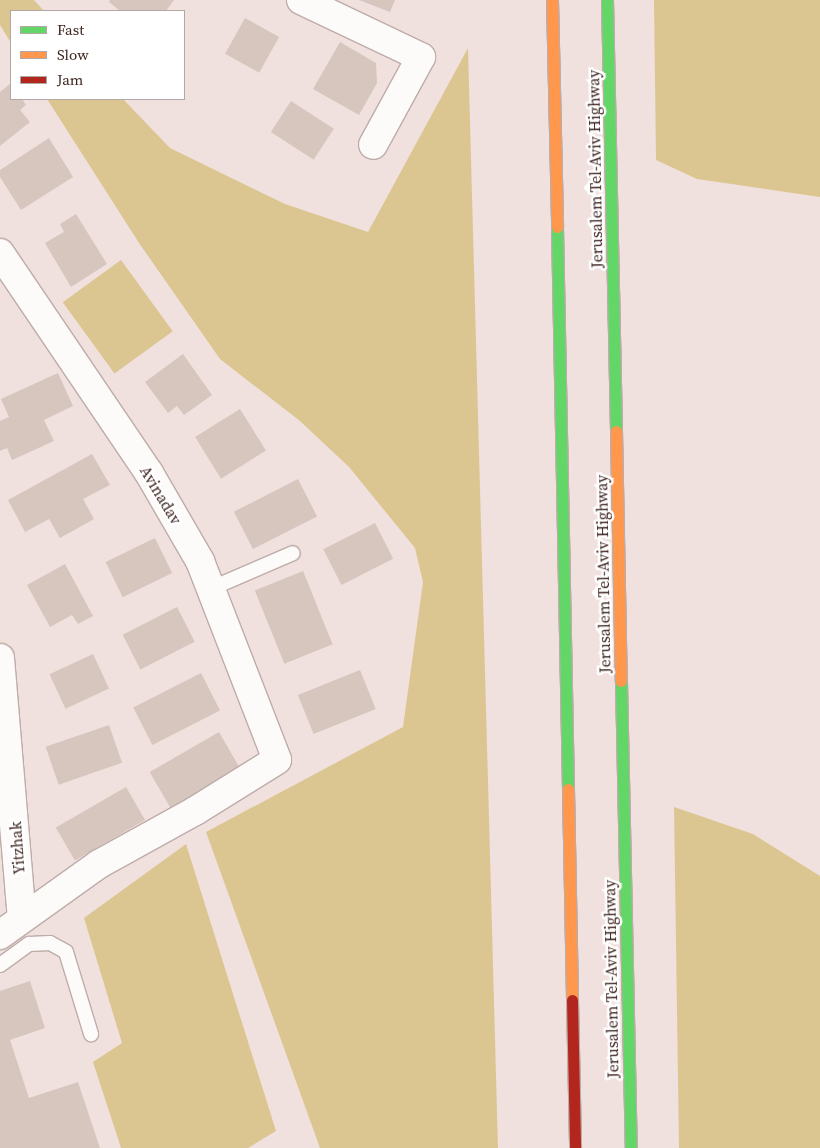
<!DOCTYPE html>
<html>
<head>
<meta charset="utf-8">
<style>
  body { margin:0 }
  #map { position:relative; width:820px; height:1148px; overflow:hidden; background:#f0e1de; font-family:"Source Serif 4",serif }
  div>[style] { position:absolute }
  .green>* { inset:0; background:#dbc691; transform-origin:0 0 }
  .building>* { inset:0; background:#d6c6be; transform-origin:0 0 }
  .roads { filter:drop-shadow(1px 0 #bdaca8) drop-shadow(-1px 0 #bdaca8) drop-shadow(0 1px #bdaca8) drop-shadow(0 -1px #bdaca8) }
  .lane>* { height:14px; margin:-7px; padding:0 7px; transform-origin:7px; border-radius:7px; background:#fdfafa }
  .street>* { height:28px; margin:-14px; padding:0 14px; transform-origin:14px; border-radius:14px; background:#fdfafa }
  .fast>* { height:11px; margin:-5.5px; padding:0 5.5px; transform-origin:5.5px; border-radius:5.5px; background:#63d668 }
  .slow>* { height:11px; margin:-5.5px; padding:0 5.5px; transform-origin:5.5px; border-radius:5.5px; background:#ff974d }
  .jam>* { height:11px; margin:-5.5px; padding:0 5.5px; transform-origin:5.5px; border-radius:5.5px; background:#b3261e }
  span { translate:-50% -50%; white-space:nowrap; text-align:center; line-height:1.15; -webkit-text-stroke:5px #fff; paint-order:stroke }
  .street-label { font-size:16px; color:#3d2520 }
  .legend { position:absolute; left:10px; top:10px; width:175px; height:90px; box-sizing:border-box; background:#fff; border:1px solid #b1a8a6; margin:0; padding:6px 9px; list-style:none; font-size:15px; color:#3d2520 }
  .legend li { display:flex; align-items:center; gap:10px; height:25px }
  .legend b { width:25px; border:1px solid #b1a8a6 }
</style>
</head>
<body>
<div id="map">
  <div class="green">
    <div style="clip-path:polygon(0 0,34px 0,44px 11px,11px 11px,11px 43px,0 25px)"></div>
    <div style="clip-path:polygon(654px 0,820px 0,820px 197px,697px 179px,656px 160px)"></div>
    <div style="clip-path:polygon(468px 48px,498px 1148px,320px 1148px,206px 832px,403px 727px,423px 582px,415px 548px,349px 467px,300px 421px,220px 359px,139px 243px,47px 99px,123px 99px,170px 148px,285px 204px,368px 232px)"></div>
    <div style="left:121px;top:260px;width:88px;height:72px;rotate:54deg"></div>
    <div style="clip-path:polygon(674px 807px,753px 834px,820px 876px,820px 1148px,679px 1148px)"></div>
    <div style="clip-path:polygon(186px 844px,276px 1131px,248px 1148px,121px 1148px,93px 1062px,122px 1043px,84px 918px)"></div>
  </div>
  <div class="building">
    <div style="clip-path:polygon(110px 0,174px 0,166px 11px,120px 11px,109px 2px)"></div>
    <div style="clip-path:polygon(359px 0,395px 0,390px 12px)"></div>
    <div style="left:245px;top:18px;width:39px;height:41px;rotate:29deg"></div>
    <div style="clip-path:polygon(340px 42px,376px 63px,377px 83px,359px 115px,313px 89px)"></div>
    <div style="clip-path:polygon(10px 84px,11px 99px,22px 99px,26px 105px,20px 110px,30px 122px,0 146px,0 92px)"></div>
    <div style="left:291px;top:101px;width:51px;height:37px;rotate:33deg"></div>
    <div style="clip-path:polygon(49px 138px,73px 177px,21px 210px,0 177px,0 170px)"></div>
    <div style="clip-path:polygon(76px 214px,107px 264px,71px 287px,45px 243px,64px 232px,60px 224px)"></div>
    <div style="clip-path:polygon(183px 354px,212px 395px,184px 415px,177px 406px,168px 413px,145px 382px)"></div>
    <div style="clip-path:polygon(58px 373px,73px 406px,44px 420px,54px 441px,12px 460px,7px 448px,0 451px,0 421px,9px 417px,1px 399px)"></div>
    <div style="left:240px;top:409px;width:49px;height:53px;rotate:58deg"></div>
    <div style="clip-path:polygon(92px 454px,110px 485px,83px 499px,94px 519px,60px 538px,49px 519px,25px 532px,8px 500px)"></div>
    <div style="left:298px;top:479px;width:42px;height:72px;rotate:63deg"></div>
    <div style="left:375px;top:523px;width:40px;height:58px;rotate:63deg"></div>
    <div style="left:155px;top:538px;width:39px;height:55px;rotate:64deg"></div>
    <div style="clip-path:polygon(65px 564px,93px 616px,78px 624px,72px 615px,50px 627px,27px 585px)"></div>
    <div style="left:303px;top:571px;width:79px;height:52px;rotate:68deg"></div>
    <div style="left:177px;top:607px;width:39px;height:61px;rotate:63deg"></div>
    <div style="left:93px;top:654px;width:38px;height:48px;rotate:65deg"></div>
    <div style="left:360px;top:670px;width:42px;height:67px;rotate:68deg"></div>
    <div style="left:201px;top:673px;width:42px;height:76px;rotate:63deg"></div>
    <div style="left:109px;top:725px;width:40px;height:67px;rotate:71deg"></div>
    <div style="left:219px;top:732px;width:44px;height:80px;rotate:60deg"></div>
    <div style="left:126px;top:787px;width:38px;height:81px;rotate:60deg"></div>
    <div style="clip-path:polygon(30px 981px,45px 1028px,10px 1040px,29px 1098px,78px 1082px,100px 1148px,0 1148px,0 991px)"></div>
  </div>
  <div class="roads">
    <div class="lane">
      <div style="left:210px;top:589px;width:90px;rotate:-23.4deg"></div>
      <div style="left:0;top:965px;width:36px;rotate:-36deg"></div>
      <div style="left:29px;top:944px;width:21px;rotate:-3deg"></div>
      <div style="left:50px;top:943px;width:18px;rotate:29deg"></div>
      <div style="left:66px;top:952px;width:86px;rotate:73deg"></div>
    </div>
    <div class="street">
      <div style="left:301px;top:0;width:133px;rotate:25.4deg"></div>
      <div style="left:421px;top:57px;width:100px;rotate:118.6deg"></div>
      <div style="left:0;top:253px;width:266px;rotate:55.9deg"></div>
      <div style="left:149px;top:473px;width:102px;rotate:59.9deg"></div>
      <div style="left:200px;top:561px;width:213px;rotate:68.8deg"></div>
      <div style="left:277px;top:760px;width:97px;rotate:148.1deg"></div>
      <div style="left:195px;top:811px;width:110px;rotate:151.1deg"></div>
      <div style="left:99px;top:864px;width:122px;rotate:144.4deg"></div>
      <div style="left:0;top:658px;width:261px;rotate:85.2deg"></div>
    </div>
    <div class="fast">
      <div style="left:607px;top:0;width:431px;rotate:88.8deg"></div>
      <div style="left:557px;top:227px;width:562px;rotate:88.88deg"></div>
      <div style="left:621px;top:681px;width:467px;rotate:88.8deg"></div>
    </div>
    <div class="slow">
      <div style="left:552px;top:0;width:227px;rotate:88.7deg"></div>
      <div style="left:616px;top:431px;width:250px;rotate:88.9deg"></div>
      <div style="left:568px;top:789px;width:211px;rotate:88.9deg"></div>
    </div>
    <div class="jam">
      <div style="left:572px;top:1000px;width:148px;rotate:88.8deg"></div>
    </div>
  </div>
  <div class="street-label">
    <span style="left:595px;top:169px;rotate:-91deg">Jerusalem Tel-Aviv Highway</span>
    <span style="left:161px;top:495px;rotate:59deg">Avinadav</span>
    <span style="left:603px;top:574px;rotate:-91deg">Jerusalem Tel-Aviv Highway</span>
    <span style="left:17px;top:848px;rotate:-94deg">Yitzhak</span>
    <span style="left:611px;top:979px;rotate:-91deg">Jerusalem Tel-Aviv Highway</span>
  </div>
  <ul class="legend">
  <li><b style="height:6px;background:#63d668"></b>Fast</li>
  <li><b style="height:6px;background:#ff974d"></b>Slow</li>
  <li><b style="height:6px;background:#b3261e"></b>Jam</li>
  </ul>
</div>
</body>
</html>
